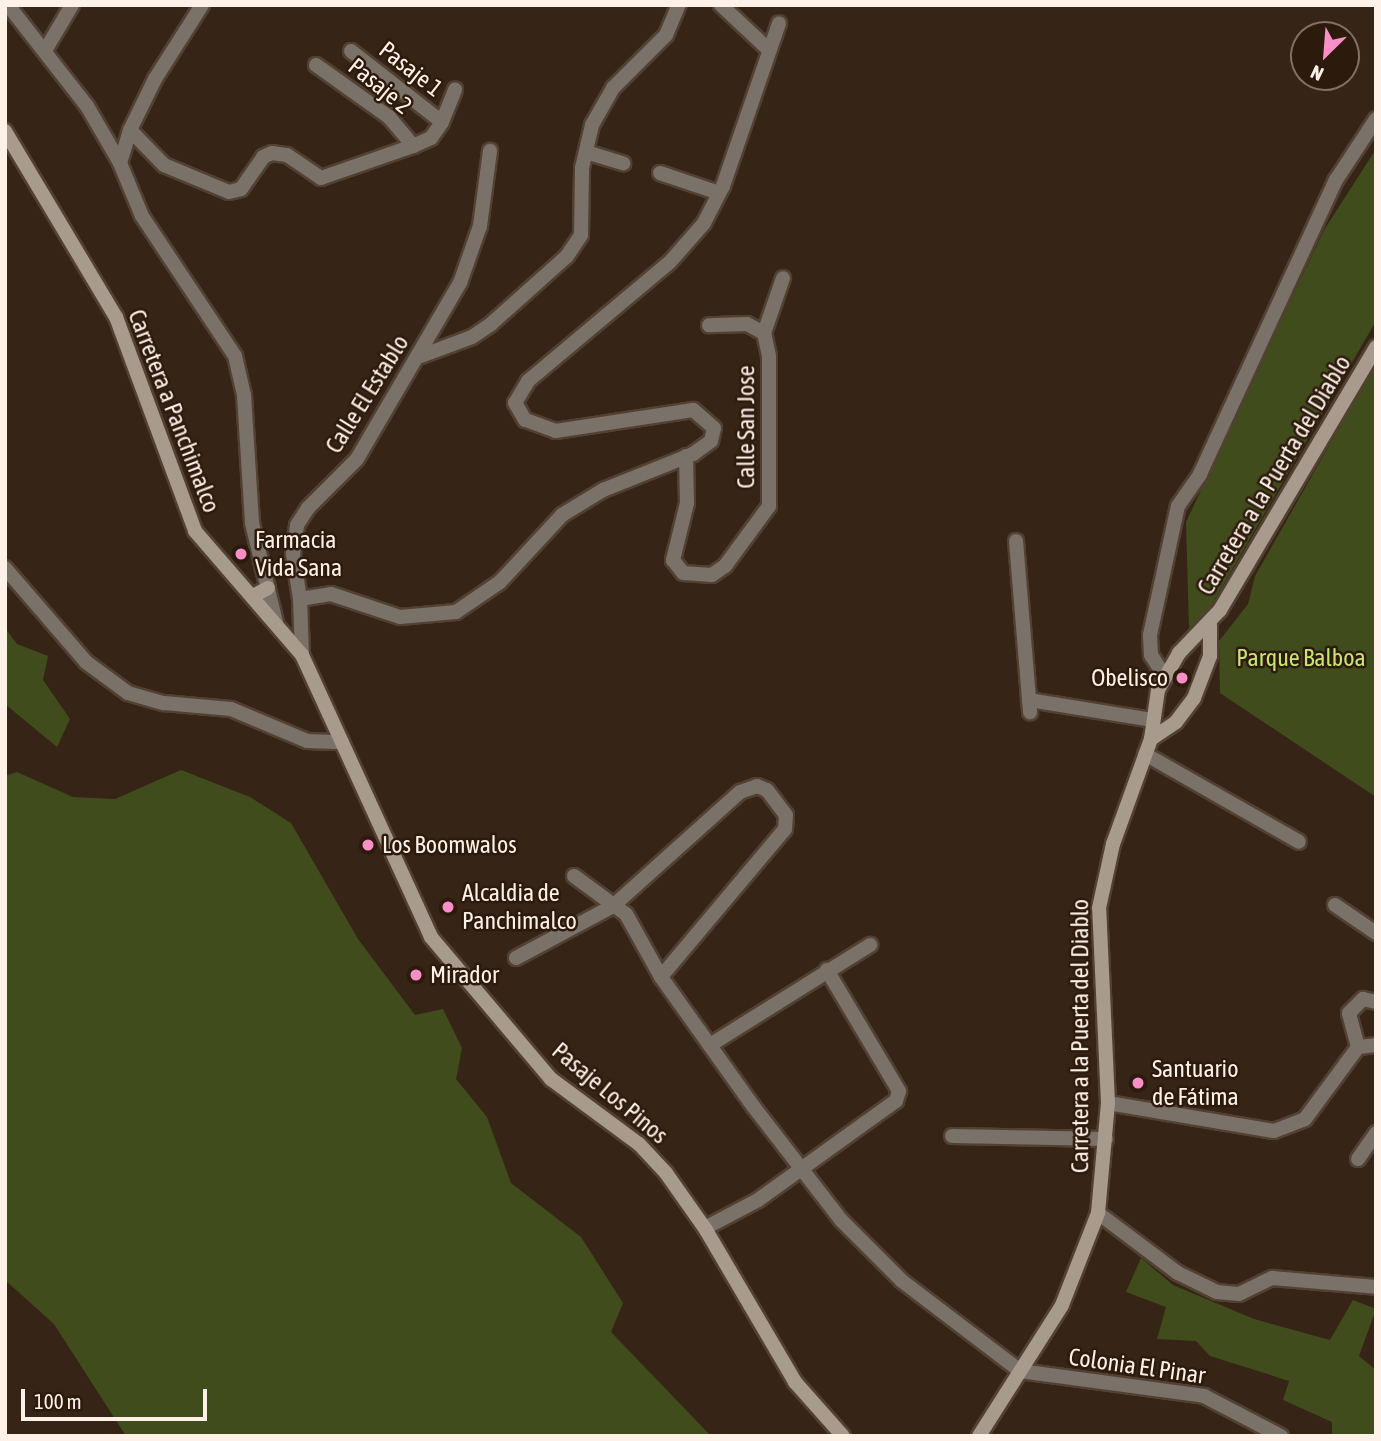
<!DOCTYPE html>
<html>
<head>
<meta charset="utf-8">
<style>
  body { margin:0 }
  #map { position:relative; width:1381px; height:1441px; overflow:hidden; background:#362416; font-family:"Asap Condensed",sans-serif }
  div>[style] { position:absolute }
  .green>* { inset:0; background:#404c1c }
  .roads { filter:drop-shadow(2px 0 #524133) drop-shadow(-2px 0 #524133) drop-shadow(0 2px #524133) drop-shadow(0 -2px #524133) }
  .minor>* { height:14px; margin:-7px; padding:0 7px; transform-origin:7px; border-radius:7px; background:#7a7169 }
  .secondary>* { height:14px; margin:-7px; padding:0 7px; transform-origin:7px; border-radius:7px; background:#a89b8d }
  .dots>* { width:19px; height:19px; translate:-50% -50%; box-sizing:border-box; border:4px solid #2c1a0d; border-radius:50% }
  span { translate:-50% -50%; white-space:nowrap; text-align:center; line-height:1.15; -webkit-text-stroke:5px #2c1a0d; paint-order:stroke }
  .street-label { font-size:24px; color:#fef1e8 }
  .poi-label { font-size:24px; color:#fef1e8 }
  .left { translate:0 -50%; text-align:left }
  .right { translate:-100% -50%; text-align:right }
  .park-label { font-size:24px; color:#c7e56f }
  .frame { position:absolute; inset:0; border:7px solid #fef1e8; pointer-events:none }
  .north { position:absolute; left:1290px; top:21px; width:70px; height:70px; box-sizing:border-box; background:#2c1a0d; border:2px solid #807065; border-radius:50%; rotate:205deg; font-size:19px; font-weight:700; line-height:28px; text-align:center; color:#fef1e8 }
  .north::after { content:''; display:block; margin:auto; width:24px; height:32px; background:#fa8fc8; clip-path:polygon(50% 0,100% 100%,50% 72%,0 100%) }
  .scale { position:absolute; left:21px; top:1389px; width:186px; height:32px; box-sizing:border-box; border:4px solid #fef1e8; border-top:0; padding-left:9px; font-size:21px; line-height:24px; white-space:nowrap; color:#fef1e8; -webkit-text-stroke:5px #2c1a0d; paint-order:stroke }
</style>
</head>
<body>
<div id="map">
  <div class="green">
    <div style="clip-path:polygon(1376px 149px,1376px 321px,1204px 618px,1189px 630px,1186px 522px,1324px 230px)"></div>
    <div style="clip-path:polygon(1376px 363px,1376px 797px,1220px 693px,1219px 641px,1248px 604px,1255px 576px)"></div>
    <div style="clip-path:polygon(5px 628px,17px 644px,48px 656px,43px 680px,70px 719px,57px 747px,5px 704px)"></div>
    <div style="clip-path:polygon(181px 770px,250px 797px,291px 823px,358px 939px,415px 1015px,443px 1009px,462px 1048px,456px 1079px,487px 1117px,511px 1183px,581px 1237px,623px 1303px,611px 1332px,711px 1436px,126px 1436px,54px 1324px,5px 1280px,5px 776px,17px 772px,73px 797px,115px 799px)"></div>
    <div style="clip-path:polygon(1141px 1258px,1173px 1285px,1254px 1319px,1330px 1340px,1353px 1300px,1376px 1309px,1359px 1356px,1376px 1370px,1376px 1436px,1332px 1436px,1332px 1422px,1283px 1400px,1289px 1381px,1210px 1356px,1196px 1341px,1157px 1339px,1166px 1307px,1126px 1292px)"></div>
  </div>
  <div class="roads">
    <div class="minor">
      <div style="left:8px;top:5px;width:128px;rotate:52deg"></div>
      <div style="left:87px;top:106px;width:66px;rotate:59.9deg"></div>
      <div style="left:120px;top:163px;width:57px;rotate:67.5deg"></div>
      <div style="left:142px;top:216px;width:168px;rotate:56.4deg"></div>
      <div style="left:235px;top:356px;width:40px;rotate:77deg"></div>
      <div style="left:244px;top:395px;width:128px;rotate:86.4deg"></div>
      <div style="left:252px;top:523px;width:102px;rotate:76.4deg"></div>
      <div style="left:721px;top:5px;width:66px;rotate:43.2deg"></div>
      <div style="left:46px;top:49px;width:51px;rotate:-59.4deg"></div>
      <div style="left:351px;top:51px;width:115px;rotate:38deg"></div>
      <div style="left:316px;top:65px;width:90px;rotate:35.5deg"></div>
      <div style="left:389px;top:117px;width:38px;rotate:50deg"></div>
      <div style="left:130px;top:130px;width:49px;rotate:45.8deg"></div>
      <div style="left:164px;top:165px;width:70px;rotate:22.6deg"></div>
      <div style="left:229px;top:192px;width:12px;rotate:-14deg"></div>
      <div style="left:241px;top:189px;width:39px;rotate:-55deg"></div>
      <div style="left:263px;top:157px;width:10px;rotate:-24deg"></div>
      <div style="left:272px;top:153px;width:15px;rotate:8deg"></div>
      <div style="left:287px;top:155px;width:41px;rotate:34.1deg"></div>
      <div style="left:321px;top:178px;width:97px;rotate:-19.2deg"></div>
      <div style="left:413px;top:146px;width:20px;rotate:-24deg"></div>
      <div style="left:431px;top:138px;width:19px;rotate:-55deg"></div>
      <div style="left:442px;top:122px;width:35px;rotate:-68deg"></div>
      <div style="left:586px;top:152px;width:39px;rotate:17deg"></div>
      <div style="left:120px;top:163px;width:34px;rotate:-73deg"></div>
      <div style="left:130px;top:130px;width:57px;rotate:-63.9deg"></div>
      <div style="left:155px;top:79px;width:88px;rotate:-57.6deg"></div>
      <div style="left:660px;top:173px;width:62px;rotate:18.7deg"></div>
      <div style="left:764px;top:333px;width:58px;rotate:-70.9deg"></div>
      <div style="left:421px;top:356px;width:54px;rotate:-20.4deg"></div>
      <div style="left:472px;top:337px;width:23px;rotate:-34deg"></div>
      <div style="left:491px;top:324px;width:102px;rotate:-41.8deg"></div>
      <div style="left:567px;top:256px;width:25px;rotate:-56deg"></div>
      <div style="left:581px;top:235px;width:67px;rotate:-89.1deg"></div>
      <div style="left:582px;top:168px;width:44px;rotate:-76.9deg"></div>
      <div style="left:592px;top:125px;width:43px;rotate:-60.4deg"></div>
      <div style="left:613px;top:88px;width:75px;rotate:-45deg"></div>
      <div style="left:666px;top:35px;width:33px;rotate:-67deg"></div>
      <div style="left:686px;top:456px;width:47px;rotate:88.8deg"></div>
      <div style="left:687px;top:503px;width:59px;rotate:103.8deg"></div>
      <div style="left:673px;top:560px;width:16px;rotate:52deg"></div>
      <div style="left:683px;top:573px;width:29px;rotate:4deg"></div>
      <div style="left:712px;top:575px;width:16px;rotate:-35deg"></div>
      <div style="left:725px;top:566px;width:74px;rotate:-53.7deg"></div>
      <div style="left:769px;top:506px;width:150px;rotate:-90deg"></div>
      <div style="left:769px;top:356px;width:24px;rotate:-102deg"></div>
      <div style="left:764px;top:333px;width:19px;rotate:-152deg"></div>
      <div style="left:747px;top:324px;width:38px;rotate:178deg"></div>
      <div style="left:1016px;top:541px;width:172px;rotate:85.3deg"></div>
      <div style="left:5px;top:568px;width:124px;rotate:49.2deg"></div>
      <div style="left:86px;top:662px;width:52px;rotate:36.4deg"></div>
      <div style="left:128px;top:693px;width:37px;rotate:16deg"></div>
      <div style="left:164px;top:703px;width:67px;rotate:5.1deg"></div>
      <div style="left:231px;top:709px;width:82px;rotate:22.8deg"></div>
      <div style="left:307px;top:741px;width:35px;rotate:2deg"></div>
      <div style="left:300px;top:599px;width:31px;rotate:-9deg"></div>
      <div style="left:331px;top:594px;width:73px;rotate:18.4deg"></div>
      <div style="left:400px;top:617px;width:56px;rotate:-5.1deg"></div>
      <div style="left:456px;top:612px;width:53px;rotate:-34.3deg"></div>
      <div style="left:500px;top:582px;width:91px;rotate:-47.2deg"></div>
      <div style="left:562px;top:515px;width:48px;rotate:-31.4deg"></div>
      <div style="left:603px;top:490px;width:97px;rotate:-21.8deg"></div>
      <div style="left:693px;top:454px;width:22px;rotate:-36deg"></div>
      <div style="left:711px;top:441px;width:13px;rotate:-77deg"></div>
      <div style="left:714px;top:428px;width:28px;rotate:-139deg"></div>
      <div style="left:693px;top:410px;width:139px;rotate:171.3deg"></div>
      <div style="left:556px;top:431px;width:33px;rotate:-160deg"></div>
      <div style="left:525px;top:420px;width:20px;rotate:-120deg"></div>
      <div style="left:515px;top:403px;width:26px;rotate:-59deg"></div>
      <div style="left:528px;top:381px;width:185px;rotate:-40deg"></div>
      <div style="left:670px;top:262px;width:52px;rotate:-48.9deg"></div>
      <div style="left:704px;top:223px;width:42px;rotate:-62.8deg"></div>
      <div style="left:723px;top:186px;width:172px;rotate:-71deg"></div>
      <div style="left:302px;top:655px;width:56px;rotate:-92deg"></div>
      <div style="left:300px;top:599px;width:46px;rotate:-98.8deg"></div>
      <div style="left:293px;top:554px;width:29px;rotate:-82deg"></div>
      <div style="left:297px;top:525px;width:20px;rotate:-57deg"></div>
      <div style="left:308px;top:508px;width:69px;rotate:-45deg"></div>
      <div style="left:357px;top:459px;width:204px;rotate:-59.7deg"></div>
      <div style="left:460px;top:283px;width:60px;rotate:-70.7deg"></div>
      <div style="left:480px;top:226px;width:76px;rotate:-82.4deg"></div>
      <div style="left:1164px;top:675px;width:24px;rotate:-123deg"></div>
      <div style="left:1151px;top:655px;width:20px;rotate:-93deg"></div>
      <div style="left:1150px;top:635px;width:132px;rotate:-77.8deg"></div>
      <div style="left:1178px;top:506px;width:39px;rotate:-55deg"></div>
      <div style="left:1200px;top:474px;width:324px;rotate:-65.2deg"></div>
      <div style="left:1336px;top:180px;width:73px;rotate:-56.7deg"></div>
      <div style="left:1029px;top:700px;width:125px;rotate:9.2deg"></div>
      <div style="left:1145px;top:754px;width:177px;rotate:29.7deg"></div>
      <div style="left:574px;top:876px;width:64px;rotate:36.2deg"></div>
      <div style="left:626px;top:914px;width:72px;rotate:60.9deg"></div>
      <div style="left:661px;top:977px;width:158px;rotate:54.5deg"></div>
      <div style="left:753px;top:1106px;width:144px;rotate:52.3deg"></div>
      <div style="left:841px;top:1220px;width:86px;rotate:45deg"></div>
      <div style="left:902px;top:1281px;width:148px;rotate:37.3deg"></div>
      <div style="left:1020px;top:1371px;width:186px;rotate:7.7deg"></div>
      <div style="left:1204px;top:1396px;width:87px;rotate:27.5deg"></div>
      <div style="left:1335px;top:905px;width:50px;rotate:34.3deg"></div>
      <div style="left:516px;top:958px;width:110px;rotate:-28.2deg"></div>
      <div style="left:613px;top:906px;width:171px;rotate:-41.9deg"></div>
      <div style="left:740px;top:792px;width:18px;rotate:-19deg"></div>
      <div style="left:757px;top:786px;width:11px;rotate:22deg"></div>
      <div style="left:767px;top:790px;width:31px;rotate:53deg"></div>
      <div style="left:786px;top:815px;width:14px;rotate:94deg"></div>
      <div style="left:785px;top:829px;width:193px;rotate:130deg"></div>
      <div style="left:710px;top:1045px;width:189px;rotate:-32deg"></div>
      <div style="left:1358px;top:1047px;width:35px;rotate:-105deg"></div>
      <div style="left:1349px;top:1013px;width:20px;rotate:-45deg"></div>
      <div style="left:1363px;top:999px;width:13px;rotate:13deg"></div>
      <div style="left:1108px;top:1103px;width:168px;rotate:9.6deg"></div>
      <div style="left:1274px;top:1131px;width:33px;rotate:-21deg"></div>
      <div style="left:1305px;top:1119px;width:89px;rotate:-53.6deg"></div>
      <div style="left:1358px;top:1047px;width:18px;rotate:-6deg"></div>
      <div style="left:952px;top:1136px;width:154px;rotate:1.1deg"></div>
      <div style="left:1358px;top:1159px;width:32px;rotate:-55deg"></div>
      <div style="left:1098px;top:1213px;width:100px;rotate:36.9deg"></div>
      <div style="left:1178px;top:1273px;width:43px;rotate:26deg"></div>
      <div style="left:1217px;top:1292px;width:22px;rotate:5deg"></div>
      <div style="left:1239px;top:1294px;width:37px;rotate:-26deg"></div>
      <div style="left:1272px;top:1278px;width:104px;rotate:4.9deg"></div>
      <div style="left:705px;top:1228px;width:60px;rotate:-27.8deg"></div>
      <div style="left:758px;top:1200px;width:170px;rotate:-35.7deg"></div>
      <div style="left:896px;top:1101px;width:10px;rotate:-73deg"></div>
      <div style="left:899px;top:1091px;width:141px;rotate:-120.8deg"></div>
    </div>
    <div class="secondary">
      <div style="left:5px;top:131px;width:217px;rotate:59.2deg"></div>
      <div style="left:116px;top:317px;width:228px;rotate:69.7deg"></div>
      <div style="left:195px;top:531px;width:164px;rotate:49.2deg"></div>
      <div style="left:302px;top:655px;width:310px;rotate:65.4deg"></div>
      <div style="left:431px;top:937px;width:186px;rotate:49.8deg"></div>
      <div style="left:551px;top:1079px;width:109px;rotate:36.5deg"></div>
      <div style="left:639px;top:1144px;width:40px;rotate:47deg"></div>
      <div style="left:666px;top:1173px;width:70px;rotate:54.9deg"></div>
      <div style="left:706px;top:1230px;width:176px;rotate:59.6deg"></div>
      <div style="left:795px;top:1382px;width:72px;rotate:48.4deg"></div>
      <div style="left:253px;top:596px;width:17px;rotate:-28deg"></div>
      <div style="left:1151px;top:739px;width:30px;rotate:-34deg"></div>
      <div style="left:1176px;top:722px;width:30px;rotate:-53deg"></div>
      <div style="left:1194px;top:698px;width:45px;rotate:-69.1deg"></div>
      <div style="left:1210px;top:656px;width:31px;rotate:-90deg"></div>
      <div style="left:979px;top:1436px;width:155px;rotate:-57.6deg"></div>
      <div style="left:1062px;top:1305px;width:99px;rotate:-68.6deg"></div>
      <div style="left:1098px;top:1213px;width:110px;rotate:-84.8deg"></div>
      <div style="left:1108px;top:1103px;width:195px;rotate:-92.6deg"></div>
      <div style="left:1099px;top:908px;width:66px;rotate:-77.7deg"></div>
      <div style="left:1113px;top:844px;width:112px;rotate:-70.1deg"></div>
      <div style="left:1151px;top:739px;width:49px;rotate:-81.9deg"></div>
      <div style="left:1158px;top:690px;width:43px;rotate:-60.4deg"></div>
      <div style="left:1179px;top:653px;width:59px;rotate:-46.4deg"></div>
      <div style="left:1220px;top:610px;width:306px;rotate:-59.3deg"></div>
    </div>
  </div>
  <div class="dots">
    <div style="left:241px;top:554px;background:#fa8fc8"></div>
    <div style="left:1182px;top:678px;background:#fa8fc8"></div>
    <div style="left:368px;top:845px;background:#fa8fc8"></div>
    <div style="left:448px;top:907px;background:#fa8fc8"></div>
    <div style="left:416px;top:975px;background:#fa8fc8"></div>
    <div style="left:1138px;top:1083px;background:#fa8fc8"></div>
  </div>
  <div class="street-label">
    <span style="left:411px;top:69px;rotate:38deg">Pasaje 1</span>
    <span style="left:380px;top:86px;rotate:39deg">Pasaje 2</span>
    <span style="left:367px;top:394px;rotate:-58deg">Calle El Establo</span>
    <span style="left:174px;top:411px;rotate:69deg">Carretera a Panchimalco</span>
    <span style="left:746px;top:427px;rotate:-90deg">Calle San Jose</span>
    <span style="left:1274px;top:475px;rotate:-59deg">Carretera a la Puerta del Diablo</span>
    <span style="left:1080px;top:1036px;rotate:-90deg">Carretera a la Puerta del Diablo</span>
    <span style="left:610px;top:1093px;rotate:40deg">Pasaje Los Pinos</span>
    <span style="left:1137px;top:1366px;rotate:8deg">Colonia El Pinar</span>
  </div>
  <div class="poi-label">
    <span class="left" style="left:255px;top:554px">Farmacia<br>Vida Sana</span>
    <span class="right" style="left:1168px;top:678px">Obelisco</span>
    <span class="left" style="left:382px;top:845px">Los Boomwalos</span>
    <span class="left" style="left:462px;top:907px">Alcaldia de<br>Panchimalco</span>
    <span class="left" style="left:430px;top:975px">Mirador</span>
    <span class="left" style="left:1152px;top:1083px">Santuario<br>de Fátima</span>
  </div>
  <div class="park-label">
    <span style="left:1301px;top:658px">Parque Balboa</span>
  </div>
  <div class="frame"></div>
  <div class="north">N</div>
  <div class="scale">100 m</div>
</div>
</body>
</html>
